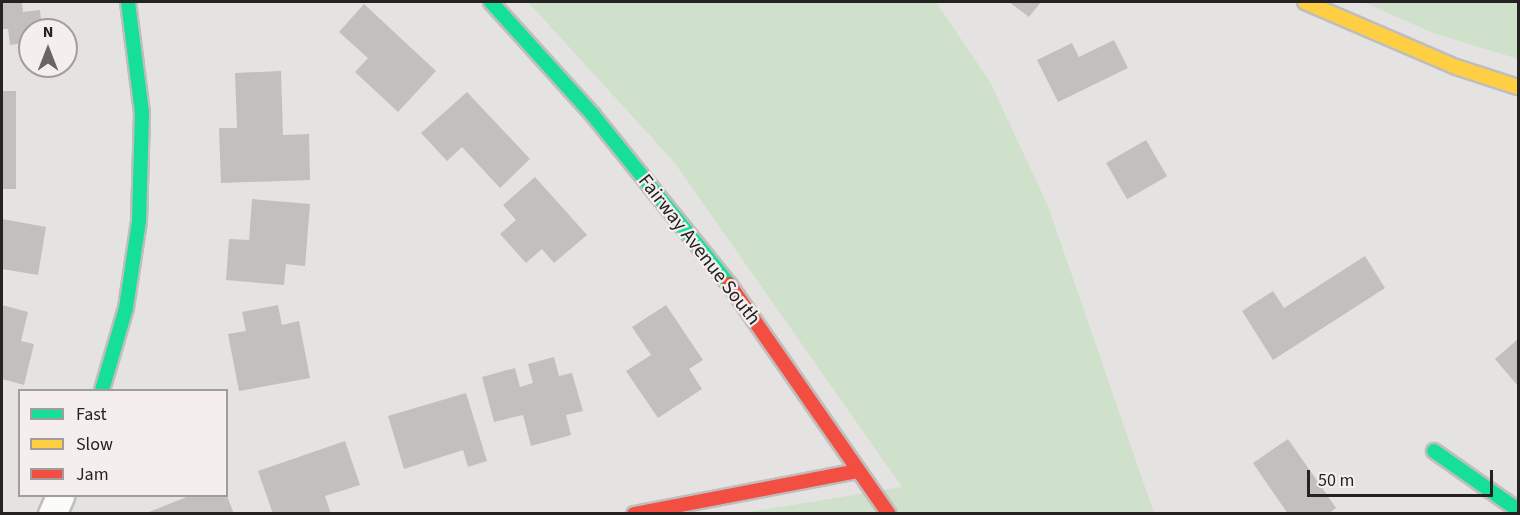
<!DOCTYPE html>
<html>
<head>
<meta charset="utf-8">
<style>
  body { margin:0 }
  #map { position:relative; width:1520px; height:515px; overflow:hidden; background:#e5e3e1; font-family:"Source Sans 3",sans-serif }
  div>[style] { position:absolute }
  .green>* { inset:0; background:#cfe1ca }
  .building>* { inset:0; background:#c1c0bf; transform-origin:0 0 }
  .roads { filter:drop-shadow(2px 0 #c0bebc) drop-shadow(-2px 0 #c0bebc) drop-shadow(0 2px #c0bebc) drop-shadow(0 -2px #c0bebc) }
  .street>* { height:27px; margin:-13.5px; padding:0 13.5px; transform-origin:13.5px; border-radius:13.5px; background:#fbfbfa }
  .fast>* { height:14px; margin:-7px; padding:0 7px; transform-origin:7px; border-radius:7px; background:#16e098 }
  .slow>* { height:14px; margin:-7px; padding:0 7px; transform-origin:7px; border-radius:7px; background:#ffcf43 }
  .jam>* { height:14px; margin:-7px; padding:0 7px; transform-origin:7px; border-radius:7px; background:#f24e42 }
  span { translate:-50% -50%; white-space:nowrap; text-align:center; line-height:1.15; -webkit-text-stroke:4.5px #f4efed; paint-order:stroke }
  .street-label { font-size:20px; color:#252322 }
  .frame { position:absolute; inset:0; border:3px solid #252322; pointer-events:none }
  .legend { position:absolute; left:18px; top:389px; width:210px; height:108px; box-sizing:border-box; background:#f4efed; border:2px solid #a19d9c; margin:0; padding:8px 10px; list-style:none; font-size:18px; color:#252322 }
  .legend li { display:flex; align-items:center; gap:12px; height:30px }
  .legend b { width:30px; border:2px solid #a19d9c }
  .north { position:absolute; left:18px; top:18px; width:60px; height:60px; box-sizing:border-box; background:#f4efed; border:2px solid #a19d9c; border-radius:50%; rotate:0deg; font-size:16px; font-weight:700; line-height:24px; text-align:center; color:#252322 }
  .north::after { content:''; display:block; margin:auto; width:21px; height:27px; background:#686665; clip-path:polygon(50% 0,100% 100%,50% 72%,0 100%) }
  .scale { position:absolute; left:1307px; top:470px; width:186px; height:27px; box-sizing:border-box; border:3px solid #252322; border-top:0; padding-left:8px; font-size:18px; line-height:21px; white-space:nowrap; color:#252322; -webkit-text-stroke:4px #f4efed; paint-order:stroke }
</style>
</head>
<body>
<div id="map">
  <div class="green">
    <div style="clip-path:polygon(528px 2px,936px 2px,990px 82px,1048px 206px,1154px 513px,743px 513px,902px 487px,674px 162px)"></div>
    <div style="clip-path:polygon(1363px 2px,1518px 2px,1518px 59px,1433px 33px)"></div>
  </div>
  <div class="building">
    <div style="clip-path:polygon(2px 2px,22px 2px,23px 12px,40px 10px,42px 30px,30px 30px,30px 42px,10px 45px,8px 29px,2px 29px)"></div>
    <div style="clip-path:polygon(1009px 2px,1041px 2px,1029px 17px)"></div>
    <div style="clip-path:polygon(364px 4px,436px 71px,398px 112px,355px 72px,368px 58px,339px 32px)"></div>
    <div style="clip-path:polygon(1114px 40px,1128px 68px,1058px 102px,1037px 60px,1072px 43px,1079px 57px)"></div>
    <div style="clip-path:polygon(281px 71px,283px 135px,309px 134px,310px 180px,221px 183px,219px 128px,237px 128px,235px 73px)"></div>
    <div style="left:2px;top:91px;width:14px;height:98px"></div>
    <div style="clip-path:polygon(467px 92px,530px 159px,500px 188px,462px 147px,447px 161px,421px 133px)"></div>
    <div style="left:1146px;top:140px;width:42px;height:46px;rotate:60deg"></div>
    <div style="clip-path:polygon(535px 177px,587px 235px,554px 263px,542px 249px,526px 263px,500px 234px,516px 220px,503px 205px)"></div>
    <div style="clip-path:polygon(252px 199px,310px 204px,305px 266px,286px 264px,284px 285px,226px 280px,229px 239px,249px 240px)"></div>
    <div style="clip-path:polygon(2px 219px,46px 227px,38px 275px,2px 269px)"></div>
    <div style="clip-path:polygon(1365px 256px,1385px 288px,1273px 360px,1242px 311px,1273px 291px,1284px 308px)"></div>
    <div style="clip-path:polygon(2px 305px,28px 312px,21px 341px,34px 344px,24px 385px,2px 379px)"></div>
    <div style="clip-path:polygon(278px 305px,282px 325px,299px 321px,310px 378px,239px 391px,228px 334px,246px 331px,242px 312px)"></div>
    <div style="clip-path:polygon(666px 305px,703px 360px,689px 369px,702px 389px,658px 418px,626px 371px,651px 355px,632px 327px)"></div>
    <div style="clip-path:polygon(1518px 339px,1518px 386px,1495px 359px)"></div>
    <div style="clip-path:polygon(554px 357px,559px 376px,572px 373px,583px 411px,566px 415px,571px 435px,531px 446px,523px 415px,494px 422px,482px 377px,515px 368px,520px 387px,533px 383px,528px 364px)"></div>
    <div style="clip-path:polygon(466px 393px,487px 461px,468px 467px,463px 450px,404px 469px,388px 416px)"></div>
    <div style="clip-path:polygon(1288px 439px,1336px 508px,1328px 514px,1288px 514px,1253px 463px)"></div>
    <div style="clip-path:polygon(345px 441px,360px 485px,325px 496px,331px 514px,273px 514px,258px 471px)"></div>
    <div style="clip-path:polygon(189px 496px,227px 496px,234px 514px,144px 514px)"></div>
  </div>
  <div class="roads">
    <div class="street">
      <div style="left:52px;top:514px;width:20px;rotate:-66deg"></div>
    </div>
    <div class="fast">
      <div style="left:491px;top:2px;width:152px;rotate:47.9deg"></div>
      <div style="left:593px;top:115px;width:217px;rotate:51.2deg"></div>
      <div style="left:102px;top:390px;width:85px;rotate:-73.7deg"></div>
      <div style="left:126px;top:308px;width:88px;rotate:-81.5deg"></div>
      <div style="left:139px;top:221px;width:108px;rotate:-88.4deg"></div>
      <div style="left:142px;top:113px;width:112px;rotate:-97.2deg"></div>
      <div style="left:1434px;top:451px;width:103px;rotate:35.1deg"></div>
    </div>
    <div class="slow">
      <div style="left:1305px;top:2px;width:164px;rotate:23.3deg"></div>
      <div style="left:1456px;top:67px;width:65px;rotate:17.9deg"></div>
    </div>
    <div class="jam">
      <div style="left:729px;top:284px;width:280px;rotate:55.2deg"></div>
      <div style="left:634px;top:514px;width:227px;rotate:-10.9deg"></div>
    </div>
  </div>
  <div class="street-label">
    <span style="left:699px;top:250px;rotate:52deg">Fairway Avenue South</span>
  </div>
  <div class="frame"></div>
  <ul class="legend">
  <li><b style="height:8px;background:#16e098"></b>Fast</li>
  <li><b style="height:8px;background:#ffcf43"></b>Slow</li>
  <li><b style="height:8px;background:#f24e42"></b>Jam</li>
  </ul>
  <div class="north">N</div>
  <div class="scale">50 m</div>
</div>
</body>
</html>
